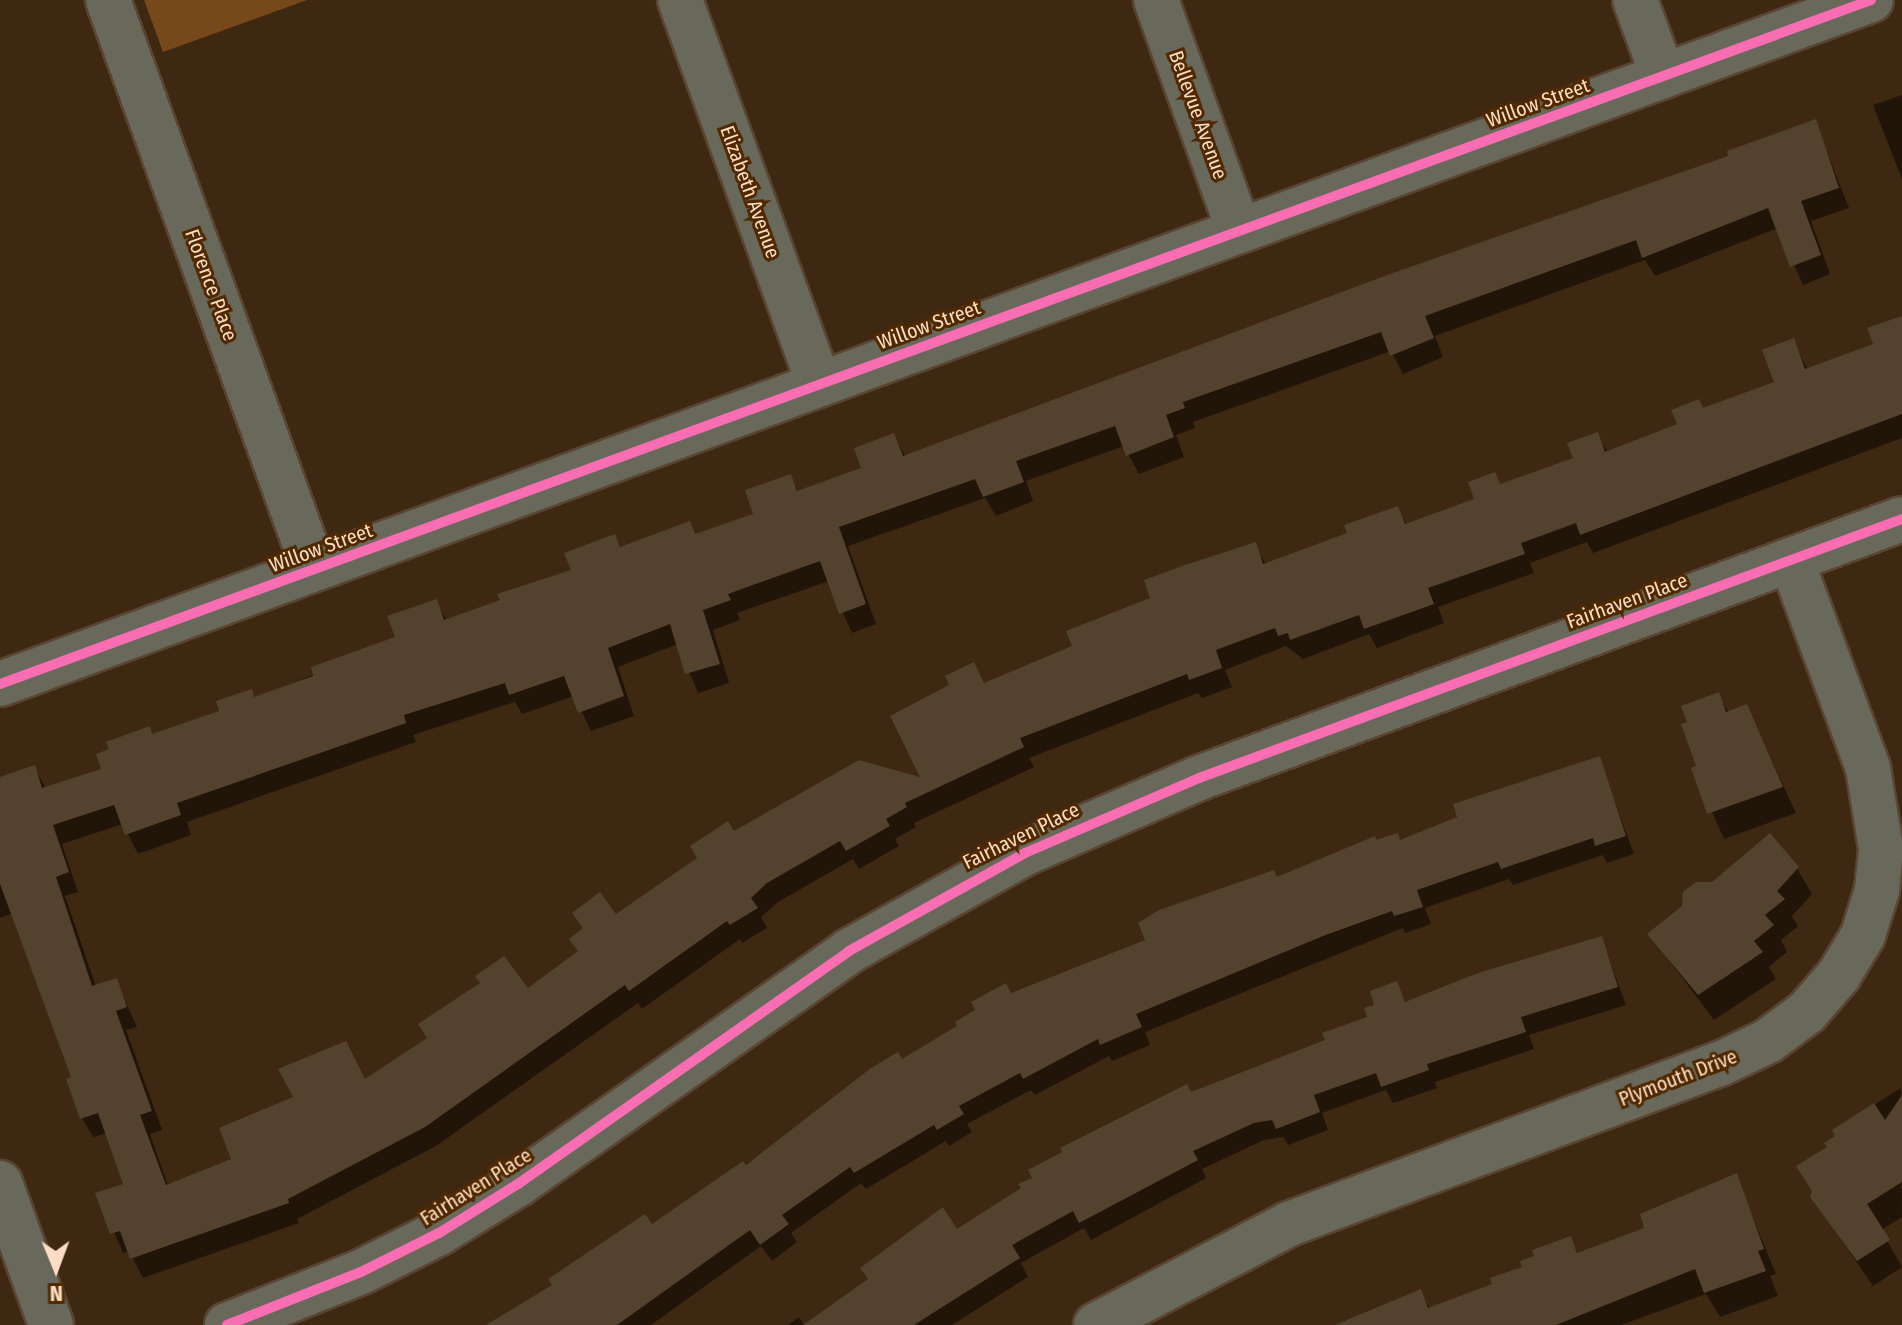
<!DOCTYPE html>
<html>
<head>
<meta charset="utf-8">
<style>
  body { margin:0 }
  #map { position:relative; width:1902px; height:1325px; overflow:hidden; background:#3e2812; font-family:"Fira Sans Condensed",sans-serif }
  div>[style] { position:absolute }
  .green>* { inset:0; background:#774819 }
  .shadow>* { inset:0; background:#0007 }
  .building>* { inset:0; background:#53432e }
  .roads { filter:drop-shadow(2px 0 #594532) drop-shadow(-2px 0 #594532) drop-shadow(0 2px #594532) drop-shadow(0 -2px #594532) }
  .minor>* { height:44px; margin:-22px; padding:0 22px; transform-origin:22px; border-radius:22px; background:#68685b }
  .cycleway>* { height:10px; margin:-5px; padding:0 5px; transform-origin:5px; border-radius:5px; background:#f96db3 }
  span { translate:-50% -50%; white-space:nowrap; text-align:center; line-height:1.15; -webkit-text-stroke:6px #502900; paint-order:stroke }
  .street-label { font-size:20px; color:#fcddc3 }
  .north { position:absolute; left:16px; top:1229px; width:80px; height:80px; -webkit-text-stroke:6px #502900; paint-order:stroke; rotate:179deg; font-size:22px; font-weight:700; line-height:32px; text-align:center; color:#fcddc3 }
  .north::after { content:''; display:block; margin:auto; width:28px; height:36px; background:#fcddc3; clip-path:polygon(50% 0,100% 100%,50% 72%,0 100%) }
</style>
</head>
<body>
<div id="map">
  <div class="green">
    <div style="clip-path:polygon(144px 0,307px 0,163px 52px)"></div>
  </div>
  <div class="shadow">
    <div style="clip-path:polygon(1902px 95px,1902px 179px,1873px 105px)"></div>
    <div style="clip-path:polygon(1815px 122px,1849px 208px,1811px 221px,1830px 274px,1803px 285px,1778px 228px,1655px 276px,1645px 260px,1435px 336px,1443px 357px,1403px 374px,1391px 351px,1193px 422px,1195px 428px,1176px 435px,1184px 457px,1139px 474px,1124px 446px,1026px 481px,1033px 501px,996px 516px,985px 498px,848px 546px,876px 624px,852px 633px,829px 581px,737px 613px,740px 620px,713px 630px,729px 683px,698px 693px,678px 644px,618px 667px,634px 716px,591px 731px,574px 696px,522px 714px,515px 702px,413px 735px,416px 742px,187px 822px,191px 835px,138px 854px,123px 824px,62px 844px,78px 892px,65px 896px,96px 987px,116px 980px,137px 1027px,126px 1030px,162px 1130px,150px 1134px,168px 1186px,234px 1160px,527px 991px,579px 953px,616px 917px,734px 834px,924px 780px,985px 685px,1075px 648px,1255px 545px,1266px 565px,1350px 534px,1397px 508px,1407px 525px,1476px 500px,1495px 475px,1501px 486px,1576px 460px,1597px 435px,1608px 453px,1776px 383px,1793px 341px,1808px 370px,1876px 345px,1902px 318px,1902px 438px,1593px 553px,1587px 542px,1530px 563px,1534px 573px,1438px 607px,1444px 623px,1377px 648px,1369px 634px,1303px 659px,1286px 646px,1225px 670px,1232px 687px,1202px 698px,1198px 693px,1029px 758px,1034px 767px,914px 823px,916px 827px,895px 839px,899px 846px,859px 869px,853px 859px,778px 902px,761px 917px,767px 928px,742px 943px,740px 939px,642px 1009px,638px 1003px,436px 1146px,297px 1219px,299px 1223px,143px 1278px,129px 1251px,123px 1253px,98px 1195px,126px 1185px,107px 1133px,93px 1137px,82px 1118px,74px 1079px,13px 913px,0 918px,0 779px,34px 767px,46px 789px,104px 771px,153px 736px,222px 713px,251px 691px,255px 699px,397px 639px,436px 602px,447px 621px,573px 571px,614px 536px,622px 549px,696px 536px,756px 516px,790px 476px,799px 492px,864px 469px,893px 435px,906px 457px,1731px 157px)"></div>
    <div style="clip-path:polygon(1718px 695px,1729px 713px,1747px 707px,1796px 813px,1724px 839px,1693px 769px,1699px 767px)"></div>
    <div style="clip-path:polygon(1599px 758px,1634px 854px,1607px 863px,1603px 855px,1513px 885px,1509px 879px,1425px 908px,1431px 924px,1405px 933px,1403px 928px,1145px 1032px,1150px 1045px,1112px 1061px,1109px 1056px,1035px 1095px,1031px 1090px,967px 1124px,972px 1132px,949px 1146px,946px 1141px,866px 1189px,861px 1183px,791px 1233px,797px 1242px,772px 1261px,761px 1246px,651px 1325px,493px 1325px,1010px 996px,1148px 941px,1277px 879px,1376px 842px,1400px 842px)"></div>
    <div style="clip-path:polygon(1797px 868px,1812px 894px,1792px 916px,1798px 926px,1781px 940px,1787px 952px,1769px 967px,1776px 979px,1714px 1020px,1649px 934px,1713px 884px)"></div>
    <div style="clip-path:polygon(1602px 939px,1626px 1005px,1529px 1035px,1534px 1049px,1435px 1082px,1437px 1088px,1393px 1103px,1386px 1090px,1322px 1113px,1328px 1130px,1288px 1145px,1283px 1137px,1264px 1140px,1202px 1169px,1206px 1178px,1091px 1240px,1084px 1228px,1021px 1263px,1028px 1277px,952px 1325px,806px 1325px,1190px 1094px,1327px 1041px,1370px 1018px,1396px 984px,1407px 1004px)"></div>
    <div style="clip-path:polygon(1901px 1088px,1902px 1217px,1881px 1230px,1902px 1267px,1873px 1286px,1812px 1197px,1838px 1136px,1834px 1130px)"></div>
    <div style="clip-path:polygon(1736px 1176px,1776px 1274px,1770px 1276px,1778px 1296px,1720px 1317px,1706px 1294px,1621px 1325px,1367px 1325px,1420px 1292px,1430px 1309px,1494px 1285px,1570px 1239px,1579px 1255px,1647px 1229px)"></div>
    <div style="clip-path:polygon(799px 1317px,804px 1325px,788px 1325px)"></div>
  </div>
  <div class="building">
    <div style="clip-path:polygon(1816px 119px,1839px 188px,1801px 201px,1821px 255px,1790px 267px,1768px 208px,1642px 258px,1636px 240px,1425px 316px,1434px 338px,1390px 356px,1381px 332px,1183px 402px,1185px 408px,1166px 415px,1174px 437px,1126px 456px,1115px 426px,1016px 461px,1024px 482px,983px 497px,975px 479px,839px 527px,866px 604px,839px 614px,820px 561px,728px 594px,731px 600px,703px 610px,720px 664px,685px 674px,670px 624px,608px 648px,624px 696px,578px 713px,564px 676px,509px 695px,505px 683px,404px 715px,406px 723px,177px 803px,181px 815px,125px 835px,114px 805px,53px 825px,69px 872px,56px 877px,92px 986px,117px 978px,127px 1007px,116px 1011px,152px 1111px,140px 1115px,166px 1185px,231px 1159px,219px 1128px,293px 1097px,278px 1069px,346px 1041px,365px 1079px,427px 1038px,418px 1024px,480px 983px,475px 976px,504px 956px,528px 988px,578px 951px,569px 939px,583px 928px,572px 913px,600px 892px,616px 914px,697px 858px,690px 846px,728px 821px,734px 831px,859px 760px,920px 777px,890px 716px,949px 685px,945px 676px,974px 662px,984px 683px,1072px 646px,1066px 631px,1150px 598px,1144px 580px,1185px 565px,1256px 542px,1263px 564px,1347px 533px,1344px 525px,1398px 506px,1405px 524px,1474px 499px,1468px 482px,1495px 472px,1500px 484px,1573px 458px,1567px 443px,1598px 432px,1605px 452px,1677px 424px,1671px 410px,1699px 399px,1703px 408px,1774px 382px,1762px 350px,1794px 338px,1805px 369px,1873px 344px,1867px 328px,1902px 316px,1902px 414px,1580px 535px,1576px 523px,1521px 543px,1525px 554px,1428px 588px,1434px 604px,1364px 629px,1359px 615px,1290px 640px,1288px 633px,1278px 636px,1275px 628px,1216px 650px,1222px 668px,1189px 680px,1187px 674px,1020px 738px,1024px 747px,905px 803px,907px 807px,886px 819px,890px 826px,846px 851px,840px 841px,767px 883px,751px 898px,758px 908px,730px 925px,727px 921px,629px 991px,625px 985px,425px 1127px,288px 1199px,289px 1203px,130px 1259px,120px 1231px,110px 1234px,95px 1193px,123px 1184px,98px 1113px,80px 1119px,66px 1079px,71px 1077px,0 884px,0 777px,35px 765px,42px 788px,101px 769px,96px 754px,109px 749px,106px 742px,150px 726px,152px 734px,219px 711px,216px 701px,252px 689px,254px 697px,313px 676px,311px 667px,395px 637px,387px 616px,437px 599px,444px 620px,500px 600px,497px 594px,571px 570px,564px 553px,615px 534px,620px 547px,690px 521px,695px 534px,753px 514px,745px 490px,791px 474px,797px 491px,861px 468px,854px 448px,894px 433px,903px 456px,1390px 274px,1728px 156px,1727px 151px)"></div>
    <div style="clip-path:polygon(1719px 692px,1726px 712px,1747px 704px,1783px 787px,1707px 814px,1691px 768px,1696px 766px,1681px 724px,1687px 722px,1681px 706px)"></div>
    <div style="clip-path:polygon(1600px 756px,1626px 836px,1595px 846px,1593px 838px,1501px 869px,1498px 862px,1417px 890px,1423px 907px,1394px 916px,1392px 911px,1323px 936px,1136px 1014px,1142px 1027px,1100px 1045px,1098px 1039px,1023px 1079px,1020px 1073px,959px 1106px,964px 1114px,937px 1130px,934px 1125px,854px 1173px,850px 1167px,782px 1215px,789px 1224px,760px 1245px,750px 1230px,617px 1325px,486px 1325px,552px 1285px,548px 1279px,645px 1214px,652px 1224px,743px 1161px,746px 1165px,871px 1068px,898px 1052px,902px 1059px,957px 1026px,955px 1022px,975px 1010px,971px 1002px,1006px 983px,1011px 993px,1145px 940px,1138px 923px,1159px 910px,1274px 870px,1277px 877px,1375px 836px,1376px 840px,1398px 833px,1400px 840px,1457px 817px,1453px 804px)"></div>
    <div style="clip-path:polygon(1770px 833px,1799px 867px,1777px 891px,1785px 899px,1765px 915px,1774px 925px,1754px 941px,1763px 952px,1698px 995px,1647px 934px,1682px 906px,1683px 892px,1696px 882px,1712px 882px)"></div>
    <div style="clip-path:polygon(1602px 936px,1618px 987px,1521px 1017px,1526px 1032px,1427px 1064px,1429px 1070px,1381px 1087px,1376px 1073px,1314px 1095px,1320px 1112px,1276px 1129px,1272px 1120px,1254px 1123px,1193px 1151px,1198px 1160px,1079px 1223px,1073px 1211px,1012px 1245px,1020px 1258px,914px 1325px,803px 1325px,868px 1279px,860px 1268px,943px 1207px,957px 1229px,1021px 1188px,1018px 1184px,1032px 1178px,1028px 1170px,1062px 1152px,1060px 1148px,1187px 1084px,1191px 1092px,1325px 1040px,1322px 1033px,1367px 1017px,1364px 1008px,1374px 1005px,1370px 991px,1397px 981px,1405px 1002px,1478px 973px)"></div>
    <div style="clip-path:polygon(1902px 1095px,1902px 1182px,1867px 1204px,1890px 1240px,1857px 1261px,1810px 1197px,1812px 1191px,1796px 1166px,1827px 1147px,1824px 1143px,1835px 1136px,1832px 1130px,1874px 1103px,1885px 1120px)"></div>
    <div style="clip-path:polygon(1737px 1173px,1764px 1249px,1758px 1251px,1766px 1271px,1704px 1293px,1695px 1269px,1556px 1325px,1335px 1325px,1421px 1289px,1428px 1308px,1492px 1284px,1490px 1278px,1522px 1267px,1520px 1261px,1534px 1256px,1532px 1250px,1571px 1236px,1577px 1253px,1644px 1228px,1640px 1214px)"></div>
  </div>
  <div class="roads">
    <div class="minor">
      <div style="left:108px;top:0;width:605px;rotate:70.1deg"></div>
      <div style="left:680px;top:0;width:408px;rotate:70.1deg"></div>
      <div style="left:1156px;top:0;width:245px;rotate:70.2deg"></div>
      <div style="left:1635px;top:0;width:81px;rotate:69.8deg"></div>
      <div style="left:0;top:684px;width:1992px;rotate:-20.08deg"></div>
      <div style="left:0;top:1183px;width:151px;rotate:70.2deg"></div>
      <div style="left:227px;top:1325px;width:144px;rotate:-21.6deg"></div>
      <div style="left:361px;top:1272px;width:87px;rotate:-26.6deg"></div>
      <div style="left:439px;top:1233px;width:93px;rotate:-31.8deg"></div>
      <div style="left:518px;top:1184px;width:405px;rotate:-35.1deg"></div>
      <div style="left:849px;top:951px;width:201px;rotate:-29.1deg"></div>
      <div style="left:1025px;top:853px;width:189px;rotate:-23.3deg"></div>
      <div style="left:1199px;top:778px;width:749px;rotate:-20.22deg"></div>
      <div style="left:1096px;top:1325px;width:218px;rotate:-27.6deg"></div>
      <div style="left:1289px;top:1224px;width:460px;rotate:-20.4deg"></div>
      <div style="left:1720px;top:1064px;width:53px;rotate:-25.6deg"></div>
      <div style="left:1768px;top:1041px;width:49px;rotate:-36.6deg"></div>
      <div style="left:1807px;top:1012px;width:49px;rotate:-49.1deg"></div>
      <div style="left:1839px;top:975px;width:47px;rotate:-59deg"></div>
      <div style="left:1863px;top:935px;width:47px;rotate:-72.7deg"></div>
      <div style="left:1877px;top:890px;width:41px;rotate:-84.4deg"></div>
      <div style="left:1881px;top:849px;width:82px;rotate:-99.1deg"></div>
      <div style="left:1868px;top:768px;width:222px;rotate:-110.3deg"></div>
    </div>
  </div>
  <div class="cycleway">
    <div style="left:0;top:684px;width:1992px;rotate:-20.08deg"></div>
    <div style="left:227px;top:1325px;width:144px;rotate:-21.6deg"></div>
    <div style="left:361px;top:1272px;width:87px;rotate:-26.6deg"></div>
    <div style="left:439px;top:1233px;width:93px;rotate:-31.8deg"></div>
    <div style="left:518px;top:1184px;width:405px;rotate:-35.1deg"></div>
    <div style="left:849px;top:951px;width:201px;rotate:-29.1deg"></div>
    <div style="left:1025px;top:853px;width:189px;rotate:-23.3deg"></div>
    <div style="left:1199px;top:778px;width:749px;rotate:-20.22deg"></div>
  </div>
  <div class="street-label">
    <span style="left:1538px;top:103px;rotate:-20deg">Willow Street</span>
    <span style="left:1198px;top:115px;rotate:70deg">Bellevue Avenue</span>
    <span style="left:750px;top:192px;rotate:70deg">Elizabeth Avenue</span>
    <span style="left:211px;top:285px;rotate:70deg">Florence Place</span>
    <span style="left:929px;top:325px;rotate:-20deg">Willow Street</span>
    <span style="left:321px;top:548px;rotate:-20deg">Willow Street</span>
    <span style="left:1627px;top:601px;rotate:-20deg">Fairhaven Place</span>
    <span style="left:1021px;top:836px;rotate:-26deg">Fairhaven Place</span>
    <span style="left:1678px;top:1078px;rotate:-21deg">Plymouth Drive</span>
    <span style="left:476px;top:1187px;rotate:-32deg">Fairhaven Place</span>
  </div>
  <div class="north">N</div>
</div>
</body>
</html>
